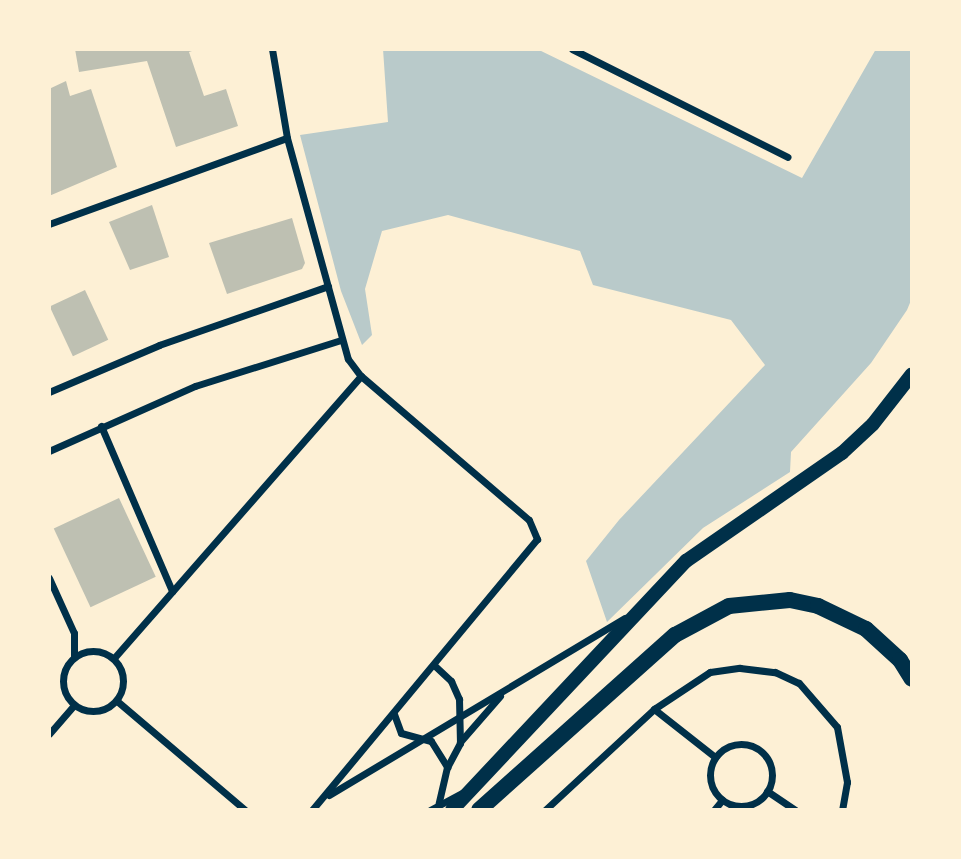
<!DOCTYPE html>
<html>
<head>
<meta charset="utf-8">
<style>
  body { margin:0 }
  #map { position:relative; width:961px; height:859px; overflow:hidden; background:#fdf0d5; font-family:"Asap Condensed",sans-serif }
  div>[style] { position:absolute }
  .green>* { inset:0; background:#b9caca }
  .building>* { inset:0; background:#bec0b2; transform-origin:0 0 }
  .minor>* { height:7px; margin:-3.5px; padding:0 3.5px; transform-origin:3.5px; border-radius:3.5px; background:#003049 }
  .minor>.ring { margin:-3.5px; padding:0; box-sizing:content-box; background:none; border:7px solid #003049; border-radius:50% }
  .trunk>* { height:14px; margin:-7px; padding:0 7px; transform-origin:7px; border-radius:7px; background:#003049 }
  .motorway>* { height:16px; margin:-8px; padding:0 8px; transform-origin:8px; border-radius:8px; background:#003049 }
  span { translate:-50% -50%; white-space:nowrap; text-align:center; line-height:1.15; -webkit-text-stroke:5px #fdf0d5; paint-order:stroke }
  .frame { position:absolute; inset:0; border:51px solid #fdf0d5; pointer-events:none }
</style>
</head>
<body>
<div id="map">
  <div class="green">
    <div style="clip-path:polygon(383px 49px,537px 49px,802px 178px,876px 49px,912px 49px,912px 298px,907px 310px,871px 363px,791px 452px,790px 472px,703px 528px,607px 622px,586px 561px,619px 520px,765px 365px,731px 320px,593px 285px,580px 251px,448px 215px,382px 231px,365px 289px,372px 335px,362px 345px,341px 291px,300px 135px,388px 122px)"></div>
  </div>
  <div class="building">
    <div style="clip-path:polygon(75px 49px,198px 49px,189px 52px,204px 96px,226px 89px,238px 126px,176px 147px,147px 61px,79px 72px)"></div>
    <div style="clip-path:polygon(66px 81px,70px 96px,91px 89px,117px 167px,49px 196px,49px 89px)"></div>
    <div style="clip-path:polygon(152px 205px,169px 257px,130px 270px,109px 222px)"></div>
    <div style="clip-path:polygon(292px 218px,305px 263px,302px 269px,227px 294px,209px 243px)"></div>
    <div style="left:85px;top:290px;width:55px;height:39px;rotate:65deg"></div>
    <div style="left:119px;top:498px;width:87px;height:72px;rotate:65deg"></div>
  </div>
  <div class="minor">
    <div style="left:272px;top:49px;width:90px;rotate:80.4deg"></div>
    <div style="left:287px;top:138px;width:229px;rotate:74.6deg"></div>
    <div style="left:348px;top:359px;width:21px;rotate:53deg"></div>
    <div style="left:361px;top:376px;width:221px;rotate:40.6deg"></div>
    <div style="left:529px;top:520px;width:21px;rotate:67deg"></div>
    <div style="left:537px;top:539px;width:352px;rotate:129.7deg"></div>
    <div style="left:572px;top:49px;width:241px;rotate:26.6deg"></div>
    <div style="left:49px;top:224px;width:253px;rotate:-19.9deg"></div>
    <div style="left:49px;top:392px;width:120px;rotate:-23.1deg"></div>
    <div style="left:159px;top:345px;width:179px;rotate:-19.2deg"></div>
    <div style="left:101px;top:426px;width:180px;rotate:66.7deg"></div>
    <div style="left:49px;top:451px;width:160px;rotate:-24deg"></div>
    <div style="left:195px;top:386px;width:153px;rotate:-17.5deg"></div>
    <div style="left:49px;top:578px;width:60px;rotate:65.6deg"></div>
    <div style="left:74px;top:633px;width:24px;rotate:90deg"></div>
    <div class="ring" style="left:63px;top:651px;width:53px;height:53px"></div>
    <div style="left:114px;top:658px;width:375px;rotate:-48.8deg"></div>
    <div style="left:435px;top:666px;width:22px;rotate:43deg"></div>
    <div style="left:451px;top:681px;width:20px;rotate:66deg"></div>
    <div style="left:459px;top:699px;width:44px;rotate:88.7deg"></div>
    <div style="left:460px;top:743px;width:27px;rotate:118deg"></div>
    <div style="left:447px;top:767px;width:37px;rotate:103deg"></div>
    <div style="left:117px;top:701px;width:168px;rotate:40.4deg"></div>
    <div style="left:654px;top:709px;width:67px;rotate:-33.5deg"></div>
    <div style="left:710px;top:672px;width:30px;rotate:-8deg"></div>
    <div style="left:740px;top:668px;width:35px;rotate:7deg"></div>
    <div style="left:775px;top:672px;width:26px;rotate:25deg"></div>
    <div style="left:799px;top:683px;width:58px;rotate:49.2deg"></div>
    <div style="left:837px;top:727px;width:56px;rotate:79.7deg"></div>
    <div style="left:847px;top:782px;width:28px;rotate:100deg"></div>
    <div style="left:394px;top:714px;width:20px;rotate:70deg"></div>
    <div style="left:401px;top:733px;width:31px;rotate:15deg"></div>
    <div style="left:431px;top:741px;width:31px;rotate:58deg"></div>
    <div style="left:49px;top:734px;width:38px;rotate:-49deg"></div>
    <div style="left:460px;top:742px;width:61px;rotate:-49deg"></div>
    <div class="ring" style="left:710px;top:744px;width:55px;height:55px"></div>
    <div style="left:767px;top:791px;width:34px;rotate:34deg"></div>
    <div style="left:329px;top:795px;width:345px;rotate:-30.9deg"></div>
    <div style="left:430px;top:810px;width:38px;rotate:-28deg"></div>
    <div style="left:545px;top:810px;width:149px;rotate:-42.8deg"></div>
    <div style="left:654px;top:709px;width:78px;rotate:38.2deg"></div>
    <div style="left:714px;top:810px;width:13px;rotate:-51deg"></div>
  </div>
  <div class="trunk">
    <div style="left:452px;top:810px;width:342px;rotate:-46.8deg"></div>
    <div style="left:686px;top:561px;width:190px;rotate:-34.7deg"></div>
    <div style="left:842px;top:453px;width:42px;rotate:-43.1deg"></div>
    <div style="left:873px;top:424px;width:63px;rotate:-52deg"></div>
  </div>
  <div class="motorway">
    <div style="left:479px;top:810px;width:263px;rotate:-41.8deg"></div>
    <div style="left:675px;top:635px;width:61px;rotate:-28.2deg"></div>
    <div style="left:729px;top:606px;width:61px;rotate:-5.6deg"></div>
    <div style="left:790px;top:600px;width:29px;rotate:12deg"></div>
    <div style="left:818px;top:606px;width:53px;rotate:25.6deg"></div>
    <div style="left:866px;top:629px;width:46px;rotate:42.4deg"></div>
    <div style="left:900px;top:660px;width:22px;rotate:58deg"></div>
  </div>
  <div class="frame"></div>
</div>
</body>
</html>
